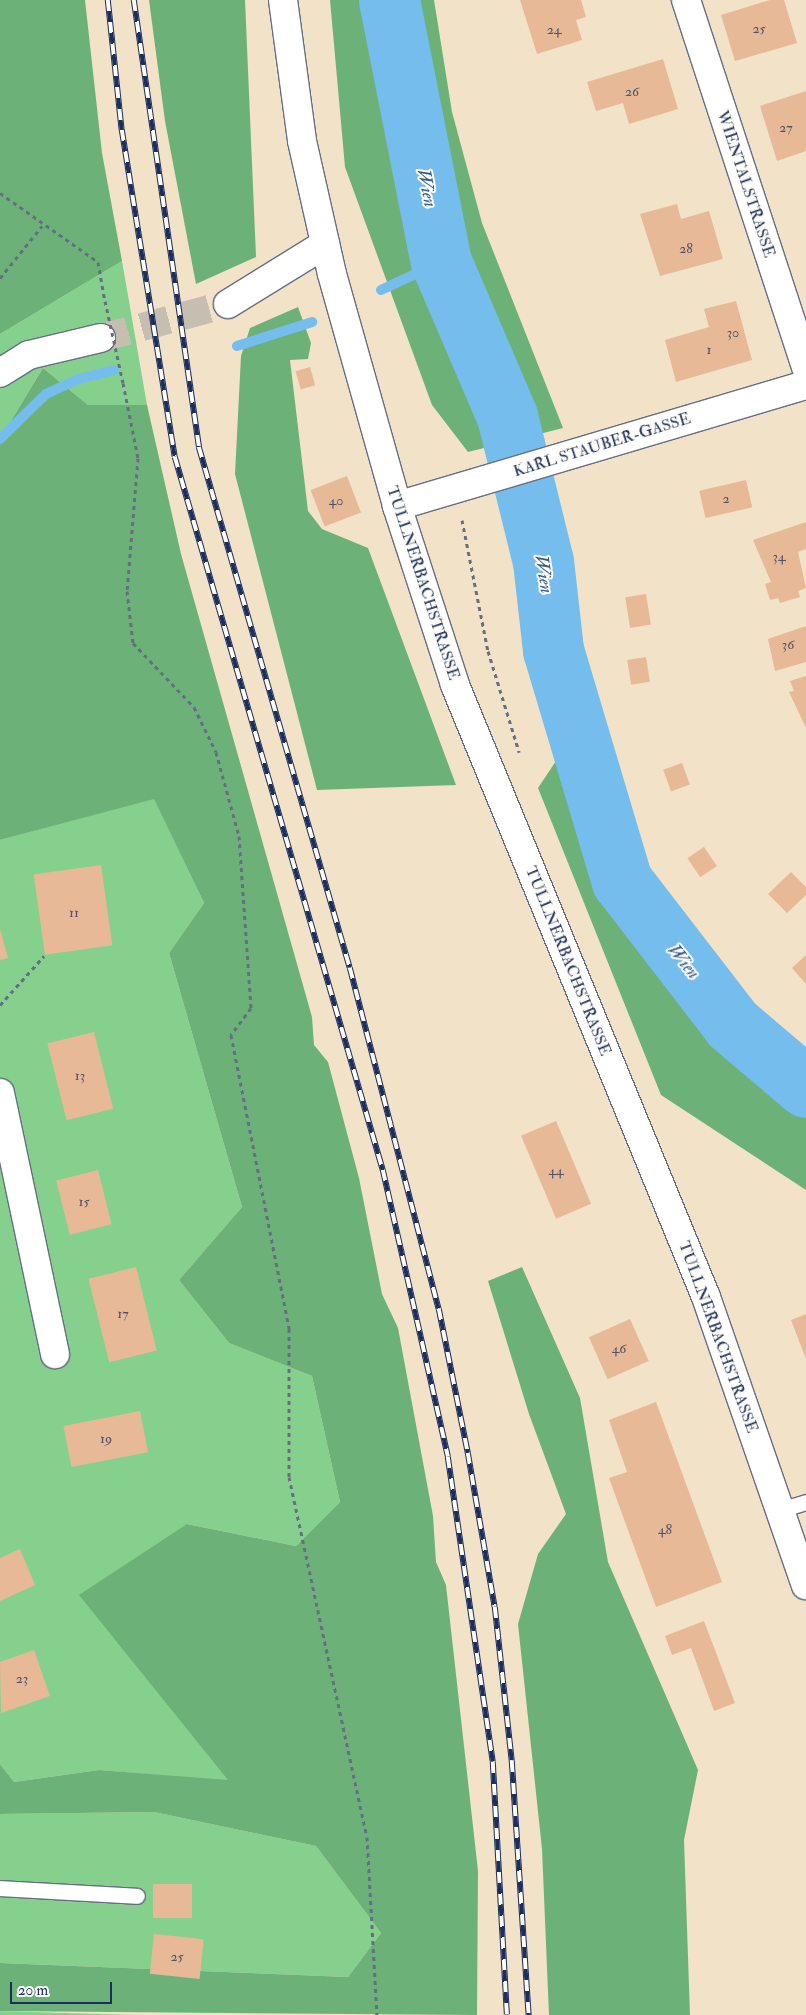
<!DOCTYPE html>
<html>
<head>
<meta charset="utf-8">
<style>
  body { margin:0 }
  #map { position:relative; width:806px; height:2015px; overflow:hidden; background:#f2e2c7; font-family:"IM FELL Double Pica",serif }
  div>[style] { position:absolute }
  .green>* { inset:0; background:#86d08d }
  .forest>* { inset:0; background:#6cb278 }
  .stream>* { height:10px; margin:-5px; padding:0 5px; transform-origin:5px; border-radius:5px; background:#75bded }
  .river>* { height:61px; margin:-30.5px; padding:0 30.5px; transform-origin:30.5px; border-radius:30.5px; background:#75bded }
  .building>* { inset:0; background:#e8b996; transform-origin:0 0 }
  .street-tunnel>* { height:28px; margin-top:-14px; transform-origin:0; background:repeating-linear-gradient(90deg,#c7beb2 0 28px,transparent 0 42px) }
  .path>* { height:3px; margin-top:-1.5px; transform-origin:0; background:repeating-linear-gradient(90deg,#666e83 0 4px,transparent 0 8px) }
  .roads { filter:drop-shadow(1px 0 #666e83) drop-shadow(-1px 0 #666e83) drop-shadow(0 1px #666e83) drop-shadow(0 -1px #666e83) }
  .lane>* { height:15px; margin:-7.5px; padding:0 7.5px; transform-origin:7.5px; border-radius:7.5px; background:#fff }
  .street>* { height:28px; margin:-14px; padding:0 14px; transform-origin:14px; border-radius:14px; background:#fff }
  .primary>* { height:28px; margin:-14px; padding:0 14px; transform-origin:14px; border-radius:14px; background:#fff }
  .rail>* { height:5.5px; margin-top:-2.75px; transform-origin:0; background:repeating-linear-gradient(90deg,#fdfcf7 0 11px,#1b2f5e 0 22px); box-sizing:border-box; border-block:1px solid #1b2f5e }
  .path-bridge>* { height:3px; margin-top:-1.5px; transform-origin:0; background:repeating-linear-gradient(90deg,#666e83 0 4px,transparent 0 8px) }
  span { translate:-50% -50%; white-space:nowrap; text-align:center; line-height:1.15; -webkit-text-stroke:4px #fdfcf7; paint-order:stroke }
  .number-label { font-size:14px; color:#4e526c }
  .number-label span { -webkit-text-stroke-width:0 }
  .street-label { font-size:16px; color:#1b2f5e }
  .water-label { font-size:18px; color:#365a89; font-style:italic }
  .scale { position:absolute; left:10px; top:1982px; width:102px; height:22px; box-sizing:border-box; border:2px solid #1b2f5e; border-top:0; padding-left:6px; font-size:15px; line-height:18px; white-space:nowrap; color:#1b2f5e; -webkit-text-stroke:4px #fdfcf7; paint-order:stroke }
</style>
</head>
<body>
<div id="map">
  <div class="green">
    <div style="clip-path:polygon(122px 261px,147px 405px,88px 405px,43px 368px,0 439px,0 334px)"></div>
    <div style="clip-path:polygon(154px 798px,204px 903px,169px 953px,242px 1207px,179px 1280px,229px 1343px,312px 1376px,340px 1502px,296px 1546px,187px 1524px,229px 1781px,99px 1770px,14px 1782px,0 1764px,0 840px)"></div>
    <div style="clip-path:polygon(154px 1812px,316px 1846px,381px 1933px,348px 1977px,0 1963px,0 1814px)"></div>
    <div style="clip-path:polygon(0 2011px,134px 2015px,0 2015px)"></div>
  </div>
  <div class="forest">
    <div style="clip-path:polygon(0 0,85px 0,102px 153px,122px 261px,0 334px)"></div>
    <div style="clip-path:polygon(149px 0,245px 0,256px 257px,196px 284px,165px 121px)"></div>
    <div style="clip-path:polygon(330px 0,434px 0,452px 112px,482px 223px,563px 428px,468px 452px,432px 405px,345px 167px)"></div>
    <div style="clip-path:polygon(298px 307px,311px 343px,308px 359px,290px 360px,308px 511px,322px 529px,368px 548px,456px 785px,317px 790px,235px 474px,241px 356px,250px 328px)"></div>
    <div style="clip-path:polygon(43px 368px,88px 405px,147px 405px,181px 554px,312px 1017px,314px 1045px,328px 1062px,359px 1178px,382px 1294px,398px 1328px,433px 1516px,436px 1562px,446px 1585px,478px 1871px,477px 2015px,0 2011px,0 1963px,348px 1977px,381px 1933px,316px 1846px,154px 1812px,0 1814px,0 1764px,14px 1782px,99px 1770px,228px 1780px,79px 1595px,187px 1524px,296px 1546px,340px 1502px,312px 1376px,229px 1343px,179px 1280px,242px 1207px,169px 953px,204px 903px,154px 799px,0 840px,0 439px)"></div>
    <div style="clip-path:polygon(566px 746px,588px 822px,624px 915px,659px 975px,753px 1071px,806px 1110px,806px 1190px,661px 1095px,538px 788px)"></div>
    <div style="clip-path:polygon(522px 1267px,580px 1398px,608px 1562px,698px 1770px,684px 1840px,690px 2015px,549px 2015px,542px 1849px,518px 1624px,538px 1554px,566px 1514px,529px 1414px,488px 1281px)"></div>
  </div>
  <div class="stream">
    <div style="left:381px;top:290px;width:66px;rotate:-25deg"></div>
    <div style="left:237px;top:346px;width:79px;rotate:-17.7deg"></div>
    <div style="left:0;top:439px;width:64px;rotate:-44.4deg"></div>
    <div style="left:46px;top:394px;width:35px;rotate:-25deg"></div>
    <div style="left:78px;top:379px;width:37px;rotate:-14deg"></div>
  </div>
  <div class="river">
    <div style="left:389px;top:0;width:267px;rotate:78.8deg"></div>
    <div style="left:441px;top:262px;width:168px;rotate:66.8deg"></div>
    <div style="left:507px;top:416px;width:149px;rotate:76.1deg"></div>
    <div style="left:543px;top:561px;width:90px;rotate:83.6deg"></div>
    <div style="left:553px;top:650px;width:241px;rotate:73.4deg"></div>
    <div style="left:622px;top:881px;width:180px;rotate:52.4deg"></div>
    <div style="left:732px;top:1024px;width:97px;rotate:40.4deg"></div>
  </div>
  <div class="building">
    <div style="clip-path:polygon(520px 0,581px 0,586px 17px,576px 20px,582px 40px,537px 54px)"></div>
    <div style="clip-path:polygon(770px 0,784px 0,797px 43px,735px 61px,721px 15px)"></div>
    <div style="clip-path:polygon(663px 59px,678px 109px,629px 124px,623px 103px,596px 111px,587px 82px)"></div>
    <div style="clip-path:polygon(806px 91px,806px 151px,777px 161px,760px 106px)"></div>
    <div style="clip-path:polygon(677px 204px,681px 219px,709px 211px,723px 259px,660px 276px,640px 214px)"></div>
    <div style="clip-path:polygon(736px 301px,752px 360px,676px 382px,665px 340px,709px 327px,704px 309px)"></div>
    <div style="left:310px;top:367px;width:19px;height:15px;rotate:74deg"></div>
    <div style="left:347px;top:476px;width:39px;height:39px;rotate:69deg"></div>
    <div style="left:746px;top:480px;width:28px;height:48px;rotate:77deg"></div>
    <div style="clip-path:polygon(806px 522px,806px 549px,798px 552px,806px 588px,798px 591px,800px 597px,780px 603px,778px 598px,770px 600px,765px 584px,771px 582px,753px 540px)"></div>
    <div style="left:646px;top:594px;width:31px;height:21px;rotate:81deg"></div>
    <div style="clip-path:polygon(806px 626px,806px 662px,775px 671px,768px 639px)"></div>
    <div style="left:646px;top:657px;width:25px;height:19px;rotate:81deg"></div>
    <div style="clip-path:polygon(806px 676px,806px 728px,789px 692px,794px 691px,790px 681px)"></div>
    <div style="left:682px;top:763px;width:23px;height:20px;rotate:70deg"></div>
    <div style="left:704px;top:847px;width:23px;height:20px;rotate:56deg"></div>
    <div style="left:101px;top:865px;width:81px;height:68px;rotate:82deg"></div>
    <div style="clip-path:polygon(791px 872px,806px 887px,806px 895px,787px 913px,768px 894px)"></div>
    <div style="clip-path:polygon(0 929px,8px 958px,0 960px)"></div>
    <div style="clip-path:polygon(806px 955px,806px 984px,792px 968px)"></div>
    <div style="left:94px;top:1032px;width:79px;height:48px;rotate:76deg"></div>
    <div style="left:556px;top:1121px;width:90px;height:38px;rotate:67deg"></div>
    <div style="left:98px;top:1170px;width:56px;height:43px;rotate:76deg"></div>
    <div style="left:136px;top:1267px;width:86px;height:49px;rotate:76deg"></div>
    <div style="clip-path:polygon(806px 1314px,806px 1359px,791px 1320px)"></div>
    <div style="left:630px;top:1319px;width:46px;height:45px;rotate:66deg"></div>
    <div style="clip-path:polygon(656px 1402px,722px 1582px,656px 1607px,609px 1478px,627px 1472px,609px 1420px)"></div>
    <div style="left:140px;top:1411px;width:42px;height:78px;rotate:79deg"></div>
    <div style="clip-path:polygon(20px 1549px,35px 1585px,0 1601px,0 1558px)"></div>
    <div style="clip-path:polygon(704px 1621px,735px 1703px,714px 1711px,691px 1648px,672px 1655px,665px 1636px)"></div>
    <div style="clip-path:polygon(34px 1650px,50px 1696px,1px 1713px,0 1662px)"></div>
    <div style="left:153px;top:1884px;width:39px;height:34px"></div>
    <div style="left:154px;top:1934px;width:50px;height:40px;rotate:6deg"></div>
  </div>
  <div class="street-tunnel">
    <div style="left:101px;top:338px;width:131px;rotate:-15deg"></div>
  </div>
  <div class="path">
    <div style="left:0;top:193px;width:120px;rotate:35.1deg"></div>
    <div style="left:98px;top:262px;width:40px;rotate:80deg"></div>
    <div style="left:0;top:278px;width:67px;rotate:-51.1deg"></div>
    <div style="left:123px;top:383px;width:76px;rotate:78.7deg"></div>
    <div style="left:138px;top:458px;width:133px;rotate:94.7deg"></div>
    <div style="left:127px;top:591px;width:52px;rotate:83.4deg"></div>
    <div style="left:133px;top:643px;width:88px;rotate:46.4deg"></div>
    <div style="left:194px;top:707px;width:50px;rotate:63.9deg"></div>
    <div style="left:216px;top:752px;width:87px;rotate:74.7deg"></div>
    <div style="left:239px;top:836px;width:172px;rotate:86deg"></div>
    <div style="left:251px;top:1008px;width:34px;rotate:127deg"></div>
    <div style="left:231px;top:1035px;width:300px;rotate:78.8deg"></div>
    <div style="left:289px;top:1329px;width:148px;rotate:90deg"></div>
    <div style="left:289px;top:1477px;width:368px;rotate:77.8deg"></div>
    <div style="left:367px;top:1837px;width:178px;rotate:86.8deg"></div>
    <div style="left:462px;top:520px;width:134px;rotate:78.8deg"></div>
    <div style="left:488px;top:651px;width:106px;rotate:72.9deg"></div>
    <div style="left:0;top:1005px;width:66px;rotate:-48.1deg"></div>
  </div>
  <div class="roads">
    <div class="lane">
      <div style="left:780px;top:1510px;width:27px;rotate:-17deg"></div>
      <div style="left:0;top:1888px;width:137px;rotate:3.3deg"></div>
    </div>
    <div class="street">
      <div style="left:686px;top:0;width:387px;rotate:71.9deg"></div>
      <div style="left:228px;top:304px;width:114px;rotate:-31.7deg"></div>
      <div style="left:0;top:373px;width:34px;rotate:-32deg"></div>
      <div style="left:29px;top:355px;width:74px;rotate:-13.3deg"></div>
      <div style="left:397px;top:506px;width:427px;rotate:-16.5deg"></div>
      <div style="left:0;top:1093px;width:267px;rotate:78.1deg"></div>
    </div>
    <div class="primary">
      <div style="left:283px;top:0;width:142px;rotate:82.3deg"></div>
      <div style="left:302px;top:141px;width:136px;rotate:77.3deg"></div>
      <div style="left:332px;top:274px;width:241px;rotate:74.3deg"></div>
      <div style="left:397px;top:506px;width:188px;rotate:72deg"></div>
      <div style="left:455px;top:685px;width:661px;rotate:67.7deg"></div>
      <div style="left:706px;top:1297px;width:305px;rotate:70.9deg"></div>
    </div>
  </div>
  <div class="rail">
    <div style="left:108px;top:0;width:131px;rotate:83.9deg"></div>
    <div style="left:122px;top:130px;width:331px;rotate:80.8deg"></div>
    <div style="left:175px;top:457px;width:743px;rotate:73.74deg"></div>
    <div style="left:383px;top:1170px;width:294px;rotate:77.2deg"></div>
    <div style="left:448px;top:1457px;width:308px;rotate:81.6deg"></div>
    <div style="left:493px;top:1762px;width:253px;rotate:86.8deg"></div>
    <div style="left:134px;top:0;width:452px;rotate:81.7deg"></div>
    <div style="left:199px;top:447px;width:542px;rotate:73.84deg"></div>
    <div style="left:350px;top:968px;width:352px;rotate:75.4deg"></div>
    <div style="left:439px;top:1309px;width:147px;rotate:78.6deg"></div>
    <div style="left:468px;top:1453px;width:156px;rotate:80.1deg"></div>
    <div style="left:495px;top:1607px;width:155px;rotate:83.7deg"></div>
    <div style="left:512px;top:1761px;width:255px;rotate:86.2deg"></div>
  </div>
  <div class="path-bridge">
    <div style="left:105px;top:301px;width:84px;rotate:77.6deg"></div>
  </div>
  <div class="number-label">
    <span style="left:759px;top:29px">25</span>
    <span style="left:554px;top:30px">24</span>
    <span style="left:632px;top:92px">26</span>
    <span style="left:786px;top:128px">27</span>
    <span style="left:686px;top:249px">28</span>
    <span style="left:733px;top:333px">30</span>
    <span style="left:709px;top:350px">1</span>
    <span style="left:726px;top:499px">2</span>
    <span style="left:336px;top:501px">40</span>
    <span style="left:779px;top:557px">34</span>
    <span style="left:788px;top:645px">36</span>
    <span style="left:74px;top:913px">11</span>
    <span style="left:80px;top:1076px">13</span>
    <span style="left:556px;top:1171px">44</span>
    <span style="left:84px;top:1202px">15</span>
    <span style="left:123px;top:1314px">17</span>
    <span style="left:619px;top:1349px">46</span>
    <span style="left:106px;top:1439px">19</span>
    <span style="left:665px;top:1530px">48</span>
    <span style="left:22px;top:1679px">23</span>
    <span style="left:177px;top:1957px">25</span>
  </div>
  <div class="street-label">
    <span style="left:746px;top:184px;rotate:72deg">WIENTALSTRASSE</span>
    <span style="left:602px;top:445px;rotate:-17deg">KARL STAUBER-GASSE</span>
    <span style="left:423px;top:583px;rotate:72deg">TULLNERBACHSTRASSE</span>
    <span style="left:568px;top:961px;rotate:68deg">TULLNERBACHSTRASSE</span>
    <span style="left:718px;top:1337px;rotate:70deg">TULLNERBACHSTRASSE</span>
  </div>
  <div class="water-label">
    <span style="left:426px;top:188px;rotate:79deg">Wien</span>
    <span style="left:543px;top:574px;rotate:81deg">Wien</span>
    <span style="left:683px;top:962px;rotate:51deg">Wien</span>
  </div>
  <div class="scale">20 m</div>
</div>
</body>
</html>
